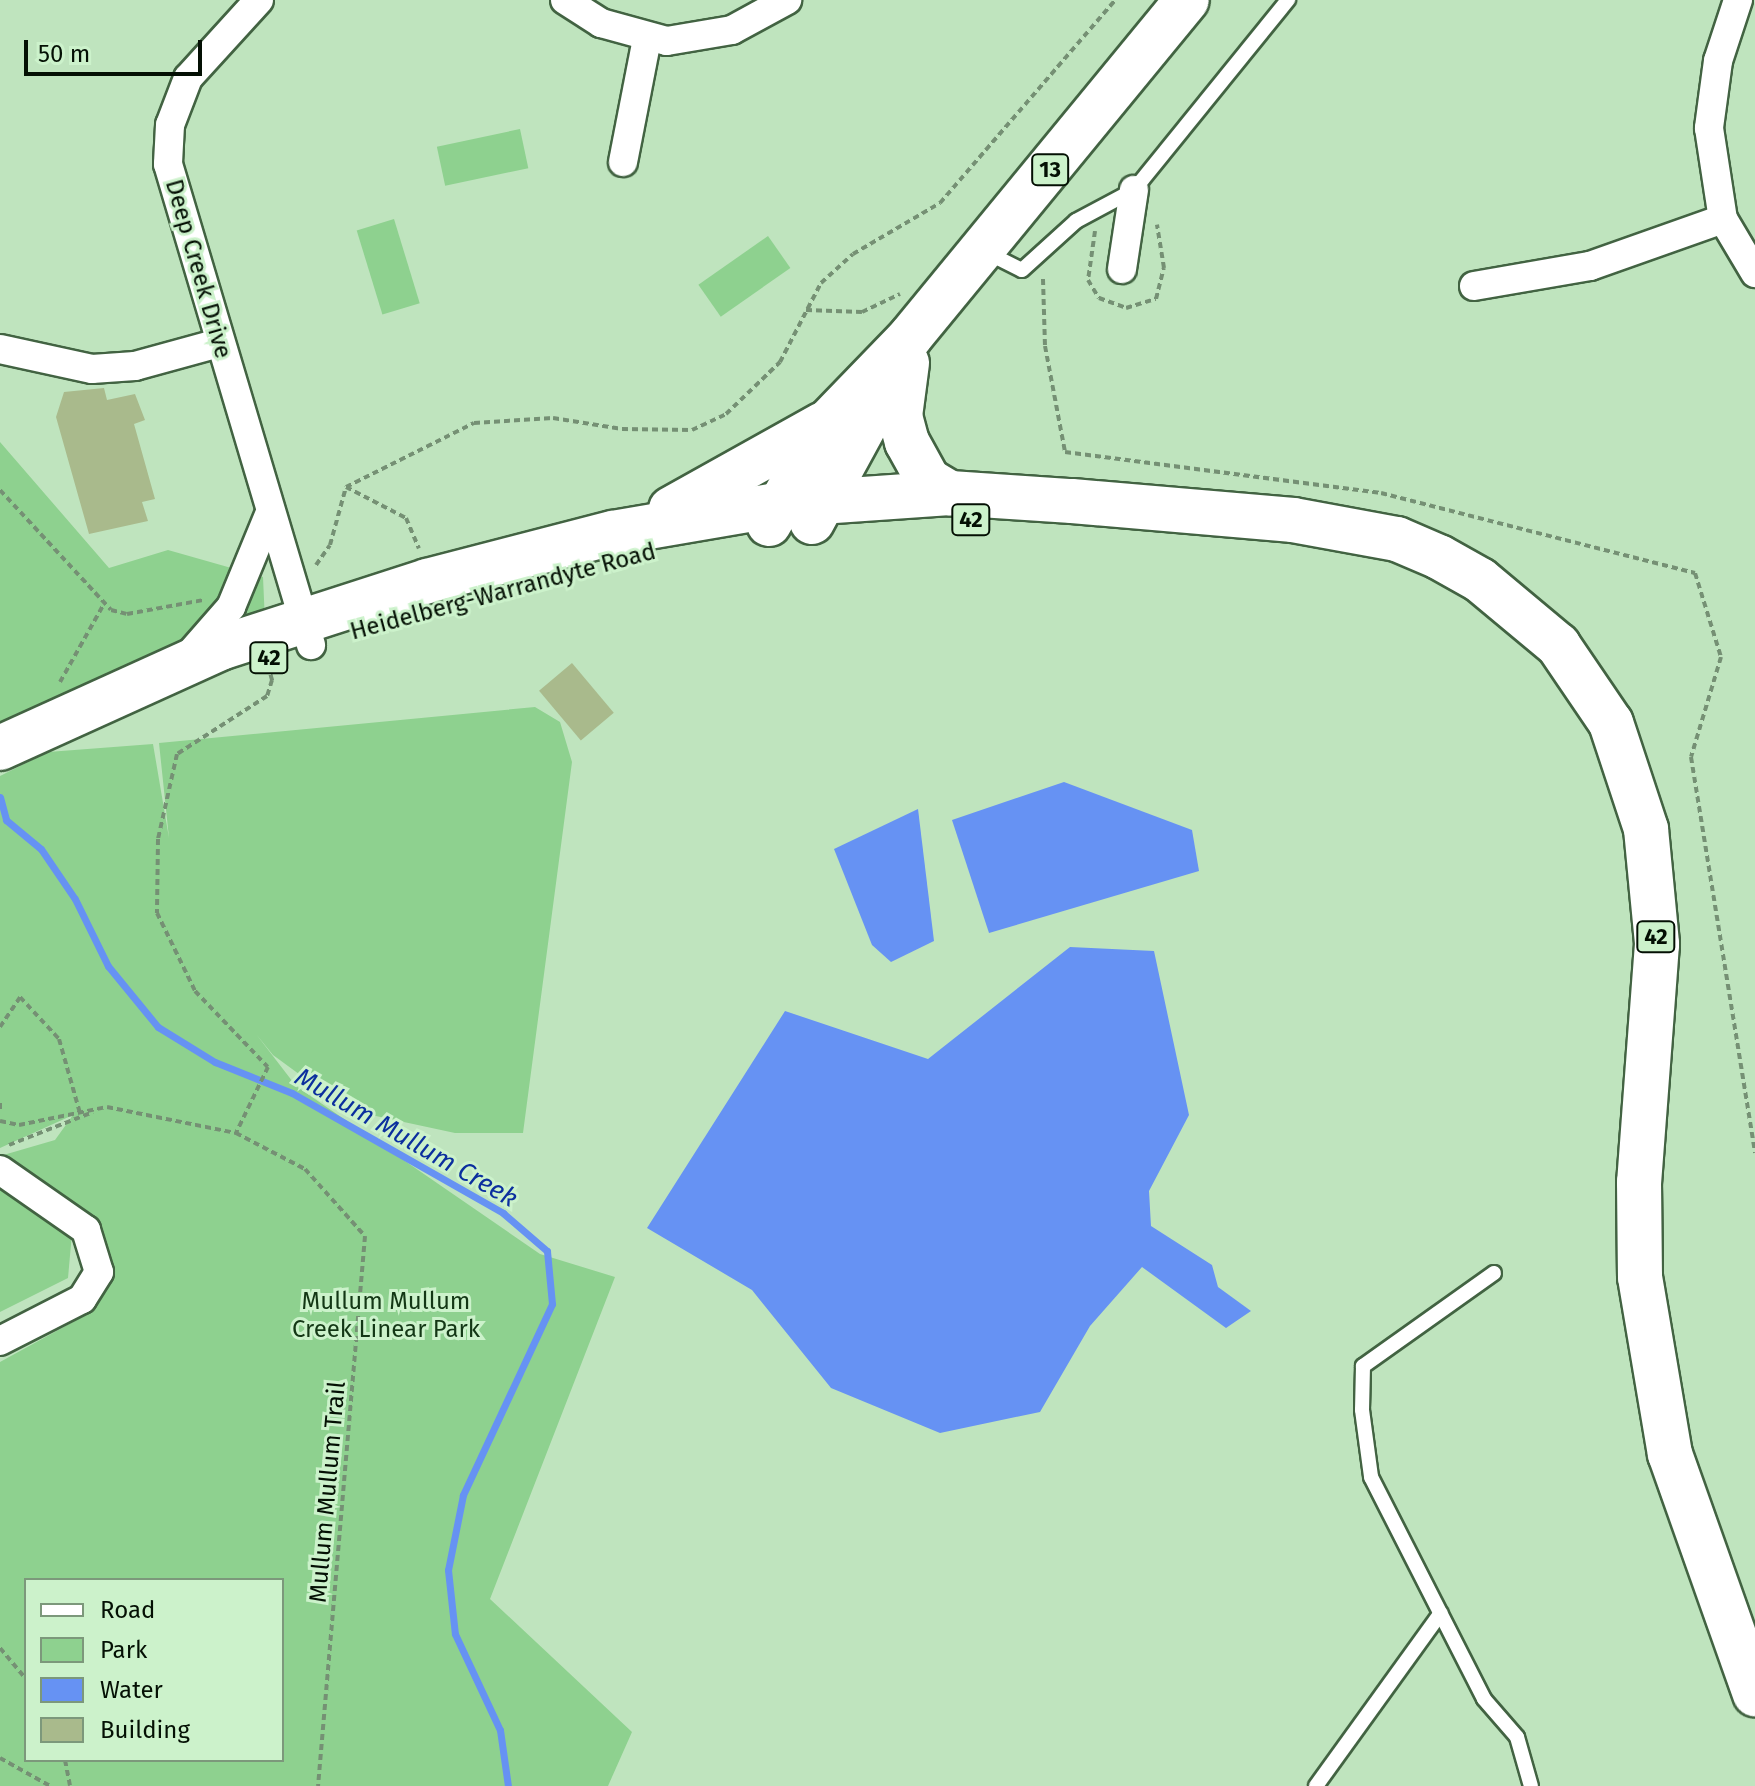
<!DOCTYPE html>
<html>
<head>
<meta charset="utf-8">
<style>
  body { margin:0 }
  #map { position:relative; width:1755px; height:1786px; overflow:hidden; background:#bfe4be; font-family:"Fira Sans",sans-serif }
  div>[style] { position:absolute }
  .green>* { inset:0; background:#8ed18f; transform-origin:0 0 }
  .water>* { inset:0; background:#6692f3 }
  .stream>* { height:7px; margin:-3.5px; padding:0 3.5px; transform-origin:3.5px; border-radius:3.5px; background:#6692f3 }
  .building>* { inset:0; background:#a9ba8c; transform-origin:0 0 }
  .path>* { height:4px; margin-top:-2px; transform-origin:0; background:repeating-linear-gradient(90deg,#759074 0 6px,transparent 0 10px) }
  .roads { filter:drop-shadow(2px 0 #426342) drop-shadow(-2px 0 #426342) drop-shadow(0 2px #426342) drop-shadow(0 -2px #426342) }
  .lane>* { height:14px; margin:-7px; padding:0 7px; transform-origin:7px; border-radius:7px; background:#fff }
  .street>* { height:28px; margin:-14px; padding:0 14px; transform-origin:14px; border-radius:14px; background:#fff }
  .primary>* { height:44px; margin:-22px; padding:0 22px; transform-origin:22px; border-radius:22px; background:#fff }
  span { translate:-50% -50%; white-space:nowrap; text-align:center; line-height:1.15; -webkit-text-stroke:6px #ccf2cb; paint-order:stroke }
  .shield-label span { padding:2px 6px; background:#ccf2cb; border:2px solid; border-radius:6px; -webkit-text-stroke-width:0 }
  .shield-label { font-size:22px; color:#041004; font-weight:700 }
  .street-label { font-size:24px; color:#041004 }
  .park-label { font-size:24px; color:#133715 }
  .water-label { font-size:26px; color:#0b2f9e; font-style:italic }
  .legend { position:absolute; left:24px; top:1578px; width:260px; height:184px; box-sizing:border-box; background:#ccf2cb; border:2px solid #7c987b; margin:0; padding:10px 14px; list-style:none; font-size:24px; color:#041004 }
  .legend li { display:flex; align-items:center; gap:16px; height:40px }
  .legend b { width:40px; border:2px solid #7c987b }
  .scale { position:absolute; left:24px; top:40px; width:178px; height:36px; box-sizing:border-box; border:4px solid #041004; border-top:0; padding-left:10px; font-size:24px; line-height:28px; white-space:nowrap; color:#041004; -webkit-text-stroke:6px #ccf2cb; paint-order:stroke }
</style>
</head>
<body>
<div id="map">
  <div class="green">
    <div style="left:520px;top:129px;width:40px;height:85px;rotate:78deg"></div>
    <div style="left:394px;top:219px;width:88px;height:39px;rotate:73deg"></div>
    <div style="left:768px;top:236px;width:39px;height:85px;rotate:55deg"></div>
    <div style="clip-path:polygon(0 442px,109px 568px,168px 550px,263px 577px,265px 622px,0 748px)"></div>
    <div style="clip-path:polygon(evenodd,535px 707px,560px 722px,572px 762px,523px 1133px,455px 1133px,348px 1110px,273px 1055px,256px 1034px,296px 1086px,540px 1254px,615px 1277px,490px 1599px,632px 1732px,608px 1786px,0 1786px,0 1362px,93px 1311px,107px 1280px,94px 1227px,0 1161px,0 1156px,55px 1140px,73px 1115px,0 1148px,0 776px,48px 752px,153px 744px,169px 838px,159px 743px,535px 707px,26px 1580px,282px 1580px,282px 1760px,26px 1760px,26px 1580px)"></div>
    <div style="clip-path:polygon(0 1186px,72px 1233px,68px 1278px,0 1312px)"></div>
  </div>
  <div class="water">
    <div style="clip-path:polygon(1064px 782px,1192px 830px,1199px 871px,989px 933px,952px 820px)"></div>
    <div style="clip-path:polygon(918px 809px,934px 941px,891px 962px,872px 945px,834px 849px)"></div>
    <div style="clip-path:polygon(1070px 947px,1154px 951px,1189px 1115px,1149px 1191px,1151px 1226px,1212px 1265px,1218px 1287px,1251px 1311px,1226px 1328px,1142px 1267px,1090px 1326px,1040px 1412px,940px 1433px,831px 1388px,752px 1290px,647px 1228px,785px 1011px,928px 1059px)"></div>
  </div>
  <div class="stream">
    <div style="left:0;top:797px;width:24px;rotate:75deg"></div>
    <div style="left:6px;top:820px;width:45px;rotate:39.6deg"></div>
    <div style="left:41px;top:849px;width:60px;rotate:55.8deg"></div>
    <div style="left:75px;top:899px;width:75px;rotate:63.8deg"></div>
    <div style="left:108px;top:966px;width:79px;rotate:50.7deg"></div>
    <div style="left:158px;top:1027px;width:67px;rotate:31.6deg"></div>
    <div style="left:215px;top:1062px;width:83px;rotate:21.9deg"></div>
    <div style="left:292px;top:1093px;width:243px;rotate:29.6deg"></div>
    <div style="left:503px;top:1213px;width:58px;rotate:40.8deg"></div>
    <div style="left:547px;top:1251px;width:53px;rotate:84.6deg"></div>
    <div style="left:552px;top:1304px;width:211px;rotate:115deg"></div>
    <div style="left:463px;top:1495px;width:76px;rotate:101.3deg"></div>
    <div style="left:448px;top:1570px;width:64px;rotate:83.8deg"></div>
    <div style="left:455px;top:1634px;width:106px;rotate:64.9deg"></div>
    <div style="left:500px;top:1730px;width:57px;rotate:81.9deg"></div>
  </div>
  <div class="building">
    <div style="clip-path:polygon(104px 388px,107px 400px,135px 394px,145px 420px,134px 424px,155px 499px,142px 502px,148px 521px,89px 534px,56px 417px,64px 392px)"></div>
    <div style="left:572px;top:663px;width:65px;height:43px;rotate:50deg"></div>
  </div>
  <div class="path">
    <div style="left:1095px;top:231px;width:49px;rotate:98.1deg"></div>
    <div style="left:1088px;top:280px;width:21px;rotate:59deg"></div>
    <div style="left:1099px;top:298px;width:29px;rotate:20deg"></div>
    <div style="left:1126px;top:308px;width:31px;rotate:-17deg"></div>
    <div style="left:1156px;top:299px;width:32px;rotate:-76deg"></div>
    <div style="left:1164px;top:268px;width:44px;rotate:-99.2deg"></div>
    <div style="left:1043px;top:279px;width:67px;rotate:88.3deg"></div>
    <div style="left:1045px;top:346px;width:108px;rotate:79.3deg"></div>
    <div style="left:1065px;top:452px;width:319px;rotate:7.4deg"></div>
    <div style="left:1381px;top:493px;width:324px;rotate:14.3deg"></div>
    <div style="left:1695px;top:573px;width:88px;rotate:72.8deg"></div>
    <div style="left:1721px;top:657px;width:104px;rotate:106.7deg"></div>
    <div style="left:1691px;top:757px;width:401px;rotate:80.8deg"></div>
    <div style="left:806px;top:310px;width:56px;rotate:2deg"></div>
    <div style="left:862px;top:312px;width:42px;rotate:-25.3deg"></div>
    <div style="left:346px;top:487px;width:68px;rotate:27.3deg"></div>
    <div style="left:406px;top:518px;width:33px;rotate:67deg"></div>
    <div style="left:0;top:490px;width:163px;rotate:47.2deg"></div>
    <div style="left:111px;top:610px;width:16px;rotate:14deg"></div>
    <div style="left:127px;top:614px;width:77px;rotate:-10.4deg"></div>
    <div style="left:316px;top:565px;width:24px;rotate:-55deg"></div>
    <div style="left:330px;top:545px;width:60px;rotate:-74.6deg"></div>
    <div style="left:346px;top:487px;width:143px;rotate:-26.6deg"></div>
    <div style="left:474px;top:423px;width:79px;rotate:-3.6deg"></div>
    <div style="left:553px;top:418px;width:70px;rotate:9.1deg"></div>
    <div style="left:622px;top:429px;width:70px;rotate:0.8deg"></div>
    <div style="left:692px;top:430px;width:38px;rotate:-25deg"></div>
    <div style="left:726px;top:414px;width:75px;rotate:-43.9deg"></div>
    <div style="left:780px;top:362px;width:89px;rotate:-62.6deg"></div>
    <div style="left:821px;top:283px;width:43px;rotate:-42.2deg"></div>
    <div style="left:853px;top:254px;width:101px;rotate:-30.4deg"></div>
    <div style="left:940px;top:203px;width:268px;rotate:-49.2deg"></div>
    <div style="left:268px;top:665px;width:16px;rotate:75deg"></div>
    <div style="left:272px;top:680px;width:17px;rotate:107deg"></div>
    <div style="left:267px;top:696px;width:107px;rotate:147.2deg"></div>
    <div style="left:177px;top:754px;width:87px;rotate:102.6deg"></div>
    <div style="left:158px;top:839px;width:74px;rotate:90.8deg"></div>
    <div style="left:157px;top:913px;width:87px;rotate:64deg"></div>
    <div style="left:195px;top:991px;width:105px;rotate:46.2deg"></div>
    <div style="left:268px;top:1067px;width:73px;rotate:115.9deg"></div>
    <div style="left:236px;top:1133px;width:78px;rotate:27.6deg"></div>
    <div style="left:305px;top:1169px;width:90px;rotate:48.2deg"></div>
    <div style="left:365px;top:1236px;width:552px;rotate:94.88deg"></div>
    <div style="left:60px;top:682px;width:90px;rotate:-60.6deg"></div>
    <div style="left:0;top:1027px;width:36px;rotate:-56deg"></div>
    <div style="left:20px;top:997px;width:57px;rotate:47.1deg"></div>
    <div style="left:59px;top:1039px;width:77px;rotate:74.2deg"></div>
    <div style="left:0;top:1103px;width:7px;rotate:90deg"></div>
    <div style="left:0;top:1121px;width:19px;rotate:12deg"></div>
    <div style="left:19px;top:1125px;width:90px;rotate:-11.6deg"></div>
    <div style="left:107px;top:1107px;width:132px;rotate:11.4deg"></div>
    <div style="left:9px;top:1145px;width:90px;rotate:-21.4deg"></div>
    <div style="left:0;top:1648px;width:40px;rotate:50deg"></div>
    <div style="left:0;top:1758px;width:57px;rotate:29.2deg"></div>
    <div style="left:65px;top:1760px;width:26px;rotate:79deg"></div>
  </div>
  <div class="roads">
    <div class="lane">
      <div style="left:986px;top:252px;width:40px;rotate:26.6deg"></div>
      <div style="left:1022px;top:270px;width:73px;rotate:-42.2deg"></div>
      <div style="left:1076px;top:221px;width:66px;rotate:-28.1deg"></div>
      <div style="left:1134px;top:190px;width:245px;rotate:-51deg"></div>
      <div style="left:1494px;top:1273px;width:161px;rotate:144.6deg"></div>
      <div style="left:1363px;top:1366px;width:44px;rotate:91.3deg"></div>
      <div style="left:1362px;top:1410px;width:68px;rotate:82.3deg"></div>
      <div style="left:1371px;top:1477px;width:249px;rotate:63deg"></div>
      <div style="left:1484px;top:1699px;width:50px;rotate:49deg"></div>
      <div style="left:1517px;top:1737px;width:51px;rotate:74.1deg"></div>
      <div style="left:1316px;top:1786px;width:213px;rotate:-54.2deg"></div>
    </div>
    <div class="street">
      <div style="left:259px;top:0;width:105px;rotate:132.3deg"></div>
      <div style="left:188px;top:78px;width:50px;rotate:111deg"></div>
      <div style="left:170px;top:125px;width:39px;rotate:93deg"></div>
      <div style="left:168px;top:164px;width:502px;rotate:73.44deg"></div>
      <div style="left:565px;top:0;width:43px;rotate:32.6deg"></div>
      <div style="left:601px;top:23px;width:68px;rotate:15.3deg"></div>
      <div style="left:667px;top:41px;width:66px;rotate:-9.6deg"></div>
      <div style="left:732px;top:30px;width:63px;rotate:-28.6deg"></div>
      <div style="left:1738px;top:0;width:64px;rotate:108.2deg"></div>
      <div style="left:1718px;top:61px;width:68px;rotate:97.7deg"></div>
      <div style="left:1709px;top:128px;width:92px;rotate:81.3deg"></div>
      <div style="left:1723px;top:219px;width:63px;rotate:59.3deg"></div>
      <div style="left:623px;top:162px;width:126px;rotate:-79deg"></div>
      <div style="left:1122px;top:269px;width:80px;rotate:-81.4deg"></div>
      <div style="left:1474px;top:286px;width:118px;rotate:-9.8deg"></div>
      <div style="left:1590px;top:266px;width:141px;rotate:-19.5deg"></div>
      <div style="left:0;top:349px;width:94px;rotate:12.3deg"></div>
      <div style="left:92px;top:369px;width:43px;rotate:-4deg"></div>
      <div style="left:135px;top:366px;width:87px;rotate:-15.3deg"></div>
      <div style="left:189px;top:655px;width:64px;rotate:-48.8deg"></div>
      <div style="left:231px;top:607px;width:100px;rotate:-67.6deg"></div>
      <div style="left:0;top:1170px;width:105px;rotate:34.9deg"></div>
      <div style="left:86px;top:1230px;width:44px;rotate:72.8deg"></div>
      <div style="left:99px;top:1272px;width:32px;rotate:122deg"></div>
      <div style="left:82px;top:1299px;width:92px;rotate:152.9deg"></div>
    </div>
    <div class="primary">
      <div style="left:907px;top:363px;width:53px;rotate:97.5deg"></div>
      <div style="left:900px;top:416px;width:27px;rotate:75deg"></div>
      <div style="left:907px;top:442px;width:43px;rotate:61.1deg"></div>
      <div style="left:928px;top:480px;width:26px;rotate:31deg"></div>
      <div style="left:671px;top:509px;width:174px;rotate:-29.2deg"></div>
      <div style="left:812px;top:522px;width:163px;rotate:-61.4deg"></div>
      <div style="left:769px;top:524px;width:116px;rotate:-60.1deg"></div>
      <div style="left:827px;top:423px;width:120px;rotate:-46deg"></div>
      <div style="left:910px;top:337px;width:436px;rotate:-50.6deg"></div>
      <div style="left:0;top:748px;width:242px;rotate:-24.4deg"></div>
      <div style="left:220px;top:648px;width:218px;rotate:-17.9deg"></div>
      <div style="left:427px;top:581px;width:192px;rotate:-14.5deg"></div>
      <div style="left:613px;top:533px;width:166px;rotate:-9.7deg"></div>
      <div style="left:777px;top:505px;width:173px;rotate:-4deg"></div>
      <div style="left:950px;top:493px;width:122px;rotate:3.8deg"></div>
      <div style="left:1072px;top:501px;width:222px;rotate:4.9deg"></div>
      <div style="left:1293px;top:520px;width:106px;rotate:10.4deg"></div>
      <div style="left:1397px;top:539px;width:46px;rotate:23.2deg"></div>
      <div style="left:1439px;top:557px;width:47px;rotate:29.3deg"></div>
      <div style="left:1480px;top:580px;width:102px;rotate:39.8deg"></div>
      <div style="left:1558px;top:645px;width:94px;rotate:55.8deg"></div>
      <div style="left:1611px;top:723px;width:112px;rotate:71.7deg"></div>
      <div style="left:1646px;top:829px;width:116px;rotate:84.5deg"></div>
      <div style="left:1657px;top:944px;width:239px;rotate:94.3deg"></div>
      <div style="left:1639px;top:1182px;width:95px;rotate:89.4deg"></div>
      <div style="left:1640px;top:1277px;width:180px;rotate:80.4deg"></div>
      <div style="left:1670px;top:1454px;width:255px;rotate:70.5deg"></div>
    </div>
  </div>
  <div class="shield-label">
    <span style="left:1050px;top:170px">13</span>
    <span style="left:971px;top:520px">42</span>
    <span style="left:269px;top:658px">42</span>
    <span style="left:1656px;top:937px">42</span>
  </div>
  <div class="street-label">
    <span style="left:198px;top:269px;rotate:74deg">Deep Creek Drive</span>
    <span style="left:503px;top:592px;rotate:-15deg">Heidelberg-Warrandyte Road</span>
    <span style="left:328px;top:1492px;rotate:-85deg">Mullum Mullum Trail</span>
  </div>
  <div class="park-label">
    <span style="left:386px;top:1316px">Mullum Mullum<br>Creek Linear Park</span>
  </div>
  <div class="water-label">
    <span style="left:406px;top:1138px;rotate:30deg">Mullum Mullum Creek</span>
  </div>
  <ul class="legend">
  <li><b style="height:10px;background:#fff"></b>Road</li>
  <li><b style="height:22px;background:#8ed18f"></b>Park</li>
  <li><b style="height:22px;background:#6692f3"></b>Water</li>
  <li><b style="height:22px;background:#a9ba8c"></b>Building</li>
  </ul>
  <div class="scale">50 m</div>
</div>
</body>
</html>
